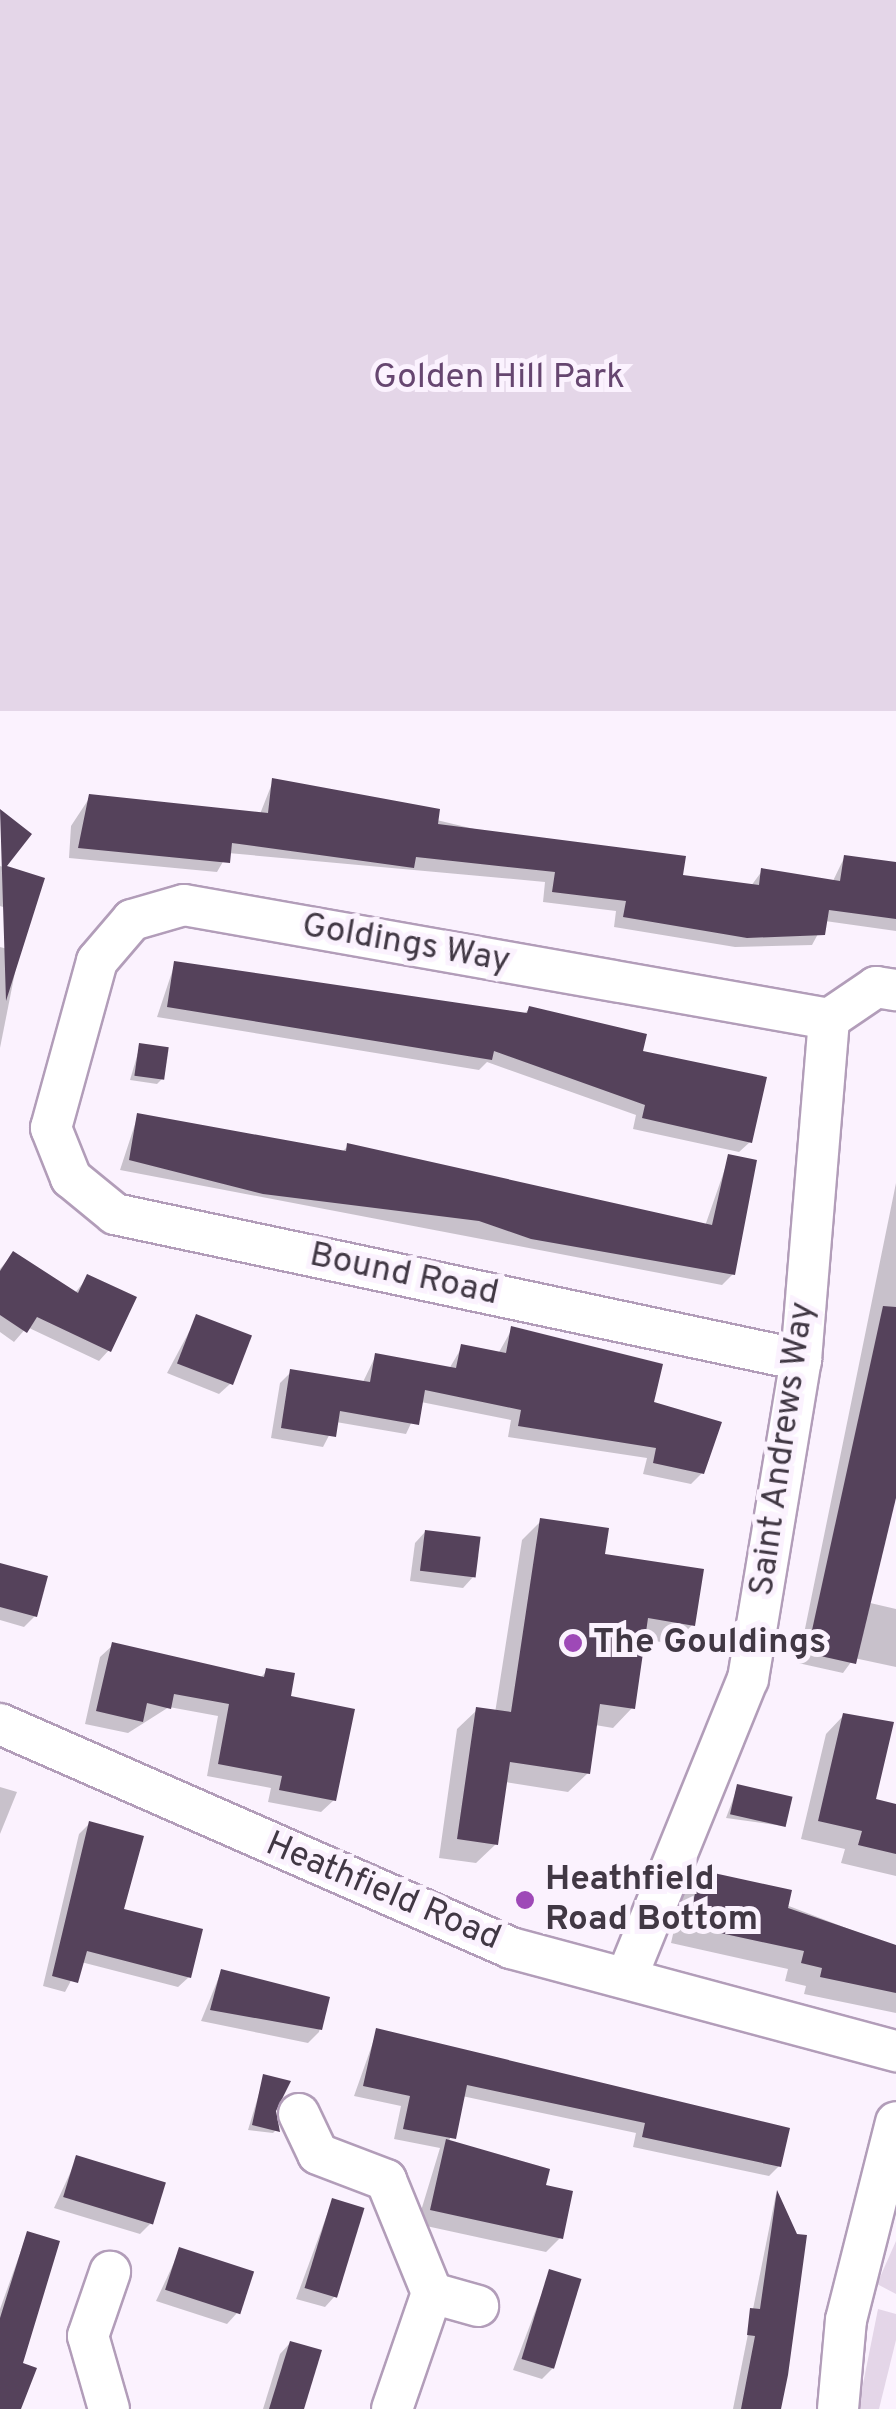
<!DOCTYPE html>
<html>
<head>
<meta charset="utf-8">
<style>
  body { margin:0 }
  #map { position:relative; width:896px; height:2409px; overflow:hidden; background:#fbf2fe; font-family:Overpass,sans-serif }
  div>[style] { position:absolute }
  .green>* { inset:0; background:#e4d6e8; transform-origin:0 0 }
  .shadow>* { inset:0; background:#0003 }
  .building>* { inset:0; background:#55425b; transform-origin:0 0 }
  .roads { filter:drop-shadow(2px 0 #b29db9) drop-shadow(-2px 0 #b29db9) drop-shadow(0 2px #b29db9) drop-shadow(0 -2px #b29db9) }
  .minor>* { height:40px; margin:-20px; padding:0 20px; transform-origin:20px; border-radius:20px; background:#fff }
  .dots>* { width:28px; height:28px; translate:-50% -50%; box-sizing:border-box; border:5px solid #fbf2fe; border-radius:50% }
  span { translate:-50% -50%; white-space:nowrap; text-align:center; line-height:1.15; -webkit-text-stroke:10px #fbf2fe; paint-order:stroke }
  .park-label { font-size:35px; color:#664670 }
  .street-label { font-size:35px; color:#413844 }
  .poi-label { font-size:35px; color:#413844; font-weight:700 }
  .left { translate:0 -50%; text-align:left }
</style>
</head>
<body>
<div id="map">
  <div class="green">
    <div style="left:0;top:0;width:896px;height:711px"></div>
    <div style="clip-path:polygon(896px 2241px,896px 2294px,877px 2284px)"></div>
    <div style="clip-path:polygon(878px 2309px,896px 2314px,896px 2340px,879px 2409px,858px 2409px)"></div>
  </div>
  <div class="shadow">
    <div style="clip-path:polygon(273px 781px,680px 878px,751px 886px,762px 871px,832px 883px,844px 858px,896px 866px,896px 931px,825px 921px,812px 945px,735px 947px,614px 927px,616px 911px,543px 902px,545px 882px,228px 853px,217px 872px,69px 858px,71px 826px,90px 797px,260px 814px)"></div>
    <div style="clip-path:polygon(0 866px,42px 880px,24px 914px,0 906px)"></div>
    <div style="clip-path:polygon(0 947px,19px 952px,0 1048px)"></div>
    <div style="clip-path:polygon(175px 963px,523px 1015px,530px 1008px,640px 1052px,750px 1142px,739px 1152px,633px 1129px,636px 1115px,487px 1062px,479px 1070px,157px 1017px)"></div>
    <div style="clip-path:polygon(140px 1046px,162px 1079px,157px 1084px,130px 1080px)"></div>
    <div style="clip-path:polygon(138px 1115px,341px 1153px,348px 1146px,705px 1226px,729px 1157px,733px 1274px,722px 1285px,120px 1170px)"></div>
    <div style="clip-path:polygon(896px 1183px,896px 1466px,866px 1602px,896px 1609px,896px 1667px,854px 1658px,843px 1673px,798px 1663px)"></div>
    <div style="clip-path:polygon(13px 1254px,74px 1294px,88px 1277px,109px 1350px,99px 1361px,27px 1327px,14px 1342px,0 1332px,0 1269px)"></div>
    <div style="clip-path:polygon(197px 1317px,230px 1384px,219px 1394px,167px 1373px)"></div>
    <div style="clip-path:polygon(512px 1329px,652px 1404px,702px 1473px,691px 1484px,643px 1474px,647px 1458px,508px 1437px,511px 1420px,421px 1402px,406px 1434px,336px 1422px,323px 1447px,271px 1438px,280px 1383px,291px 1372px,362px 1384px,376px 1355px,449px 1369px,462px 1347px,498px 1354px)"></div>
    <div style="clip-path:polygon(541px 1521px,693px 1624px,674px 1644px,642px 1639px,632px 1708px,613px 1728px,595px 1725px,588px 1773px,568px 1792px,505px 1782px,496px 1844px,476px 1863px,439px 1858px,457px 1729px,477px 1710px,495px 1713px,522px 1540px)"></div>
    <div style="clip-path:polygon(425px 1532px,473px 1577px,463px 1588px,410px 1581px,415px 1543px)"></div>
    <div style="clip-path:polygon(0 1566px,35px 1616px,24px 1627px,0 1620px)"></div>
    <div style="clip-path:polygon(113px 1645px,260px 1678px,267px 1671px,334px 1800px,321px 1812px,268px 1802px,271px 1788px,207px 1776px,218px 1716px,169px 1707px,128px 1733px,85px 1724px,100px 1657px)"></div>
    <div style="clip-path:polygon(844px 1715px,873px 1801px,896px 1806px,896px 1876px,841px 1863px,845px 1849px,801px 1839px,826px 1734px)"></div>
    <div style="clip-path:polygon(738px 1786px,783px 1826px,726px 1818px)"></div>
    <div style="clip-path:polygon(0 1787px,17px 1792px,0 1834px)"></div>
    <div style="clip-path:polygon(89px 1824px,121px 1910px,189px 1977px,178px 1987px,81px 1962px,65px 1992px,43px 1986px,79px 1834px)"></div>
    <div style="clip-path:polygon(700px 1872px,896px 1947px,896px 2013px,804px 1994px,806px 1986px,785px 1981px,788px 1969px,671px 1943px,683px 1890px)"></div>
    <div style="clip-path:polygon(221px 1972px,327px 1999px,319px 2032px,308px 2043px,201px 2021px)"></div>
    <div style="clip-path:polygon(377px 2031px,779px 2166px,769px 2176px,633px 2147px,636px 2133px,462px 2096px,449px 2142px,543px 2187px,560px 2238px,546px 2252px,417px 2224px,440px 2148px,394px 2139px,401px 2106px,354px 2096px)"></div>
    <div style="clip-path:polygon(264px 2077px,277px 2129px,273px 2133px,248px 2130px)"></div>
    <div style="clip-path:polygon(77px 2158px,150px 2224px,140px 2234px,54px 2208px)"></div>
    <div style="clip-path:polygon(776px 2194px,795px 2236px,778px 2409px,733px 2409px)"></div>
    <div style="clip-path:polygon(332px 2201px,335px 2296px,325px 2307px,296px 2299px)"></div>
    <div style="clip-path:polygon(27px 2234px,19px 2409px,0 2409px,0 2309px)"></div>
    <div style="clip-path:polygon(180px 2250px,237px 2313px,227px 2324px,156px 2301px)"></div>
    <div style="clip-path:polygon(550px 2272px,553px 2368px,542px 2379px,513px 2370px)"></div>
    <div style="clip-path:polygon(290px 2343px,302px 2409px,263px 2409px,280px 2354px)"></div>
  </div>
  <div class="building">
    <div style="clip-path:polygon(272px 778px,440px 809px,438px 824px,686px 856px,683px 875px,759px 885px,761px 868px,840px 881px,844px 855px,896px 862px,896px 919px,829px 910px,825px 935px,747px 938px,623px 917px,626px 901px,552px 892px,555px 872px,416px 857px,414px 868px,232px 843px,230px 863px,78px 848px,89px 794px,268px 813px)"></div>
    <div style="clip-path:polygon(0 809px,32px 834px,7px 866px,45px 878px,6px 1001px)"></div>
    <div style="clip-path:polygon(174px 961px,527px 1013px,529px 1006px,647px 1034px,643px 1051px,767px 1077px,752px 1143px,642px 1118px,645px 1105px,494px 1051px,492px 1060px,167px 1007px)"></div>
    <div style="left:139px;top:1043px;width:30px;height:33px;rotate:8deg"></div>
    <div style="clip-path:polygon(137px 1113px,346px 1151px,347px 1143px,712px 1225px,728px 1154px,757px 1160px,735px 1275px,531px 1239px,479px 1221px,263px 1194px,129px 1160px)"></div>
    <div style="clip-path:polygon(13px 1251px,78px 1293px,87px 1274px,137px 1297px,111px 1352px,37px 1317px,27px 1333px,0 1315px,0 1271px)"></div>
    <div style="clip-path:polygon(883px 1306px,896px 1307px,896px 1498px,856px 1664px,807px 1653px)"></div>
    <div style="left:196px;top:1314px;width:60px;height:53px;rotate:21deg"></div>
    <div style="clip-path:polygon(511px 1326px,663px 1364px,654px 1402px,722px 1422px,704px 1474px,653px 1463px,656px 1448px,518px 1426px,521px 1410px,425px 1390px,419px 1425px,340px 1411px,336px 1437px,281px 1428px,290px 1369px,370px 1382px,375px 1353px,456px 1368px,461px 1344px,506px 1353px)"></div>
    <div style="clip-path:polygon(540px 1518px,609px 1528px,605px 1554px,704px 1569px,695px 1626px,648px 1618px,635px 1709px,600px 1704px,590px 1774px,510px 1762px,498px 1845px,457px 1839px,476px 1707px,511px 1712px)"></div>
    <div style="left:425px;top:1530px;width:56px;height:41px;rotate:7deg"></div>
    <div style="clip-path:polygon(0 1563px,48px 1576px,37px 1617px,0 1607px)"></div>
    <div style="clip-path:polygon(112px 1642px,264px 1677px,266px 1668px,295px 1673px,291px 1696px,355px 1709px,336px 1801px,279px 1790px,282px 1776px,218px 1764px,229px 1704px,174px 1694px,171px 1709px,147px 1703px,143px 1722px,96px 1711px)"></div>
    <div style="clip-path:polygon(843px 1713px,894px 1722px,876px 1799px,896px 1804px,896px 1854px,858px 1845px,862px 1831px,818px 1821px)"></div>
    <div style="left:737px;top:1784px;width:57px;height:31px;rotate:13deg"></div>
    <div style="clip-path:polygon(89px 1821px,144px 1836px,124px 1909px,203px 1929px,191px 1978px,87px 1951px,78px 1983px,52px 1976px)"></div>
    <div style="clip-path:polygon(700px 1870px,792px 1890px,788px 1908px,896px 1945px,896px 1993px,820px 1977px,822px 1968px,801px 1963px,804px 1951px,688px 1926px)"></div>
    <div style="clip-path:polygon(221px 1969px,330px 1997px,322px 2030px,210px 2010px)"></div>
    <div style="clip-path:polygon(376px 2028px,790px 2128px,781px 2167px,642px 2137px,645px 2123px,467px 2085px,456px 2139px,403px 2129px,410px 2096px,363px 2086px)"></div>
    <div style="clip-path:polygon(263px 2074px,291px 2081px,276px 2111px,280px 2132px,252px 2125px)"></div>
    <div style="clip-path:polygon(446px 2139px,550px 2169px,546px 2185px,573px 2191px,563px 2239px,430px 2210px)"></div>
    <div style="left:76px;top:2155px;width:94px;height:44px;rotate:17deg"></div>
    <div style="clip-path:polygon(777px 2190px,797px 2234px,807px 2235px,788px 2375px,781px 2409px,741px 2409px,755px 2336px,747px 2335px,750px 2308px,760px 2309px)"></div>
    <div style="left:332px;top:2198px;width:34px;height:94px;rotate:17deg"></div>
    <div style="clip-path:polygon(27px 2231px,60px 2241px,23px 2363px,37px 2368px,21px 2409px,0 2409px,0 2318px)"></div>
    <div style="left:179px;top:2247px;width:79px;height:45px;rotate:18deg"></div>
    <div style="left:549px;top:2269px;width:34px;height:94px;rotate:17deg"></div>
    <div style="clip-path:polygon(290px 2341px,322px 2350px,304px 2409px,269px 2409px)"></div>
  </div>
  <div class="roads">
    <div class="minor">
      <div style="left:801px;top:1360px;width:701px;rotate:-167.99deg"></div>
      <div style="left:115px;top:1214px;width:57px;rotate:-140.7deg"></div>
      <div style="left:71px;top:1178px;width:54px;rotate:-111.8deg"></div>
      <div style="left:51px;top:1128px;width:173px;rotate:-74.6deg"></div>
      <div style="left:97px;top:961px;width:54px;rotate:-49.5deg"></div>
      <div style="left:132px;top:920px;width:54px;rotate:-16.1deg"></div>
      <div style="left:184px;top:905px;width:655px;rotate:10.02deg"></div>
      <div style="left:829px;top:1019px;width:57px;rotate:-34.2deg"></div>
      <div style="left:876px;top:987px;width:20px;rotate:9deg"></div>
      <div style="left:0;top:1724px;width:558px;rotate:23.67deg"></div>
      <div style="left:511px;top:1948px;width:399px;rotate:15deg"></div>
      <div style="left:628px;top:1974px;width:318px;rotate:-67.9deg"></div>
      <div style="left:748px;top:1679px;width:323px;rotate:-80.6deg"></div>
      <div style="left:801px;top:1360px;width:342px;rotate:-85.3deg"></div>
      <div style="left:299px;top:2114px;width:44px;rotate:64.6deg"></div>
      <div style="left:318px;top:2154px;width:73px;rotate:20.9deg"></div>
      <div style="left:386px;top:2180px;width:122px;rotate:67.8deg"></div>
      <div style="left:432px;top:2293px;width:48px;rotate:15.8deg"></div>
      <div style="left:109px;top:2409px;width:76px;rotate:-106deg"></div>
      <div style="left:88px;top:2336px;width:68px;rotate:-71deg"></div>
      <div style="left:392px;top:2409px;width:123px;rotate:-71deg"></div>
      <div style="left:838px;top:2409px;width:89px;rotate:-84.9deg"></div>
      <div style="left:846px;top:2320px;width:204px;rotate:-75.8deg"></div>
    </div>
  </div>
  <div class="dots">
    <div style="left:573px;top:1643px;background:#9e49b7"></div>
    <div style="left:525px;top:1900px;background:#9e49b7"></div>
  </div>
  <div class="park-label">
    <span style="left:499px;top:378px">Golden Hill Park</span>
  </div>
  <div class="street-label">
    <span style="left:406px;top:944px;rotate:10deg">Goldings Way</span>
    <span style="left:404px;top:1275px;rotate:12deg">Bound Road</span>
    <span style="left:783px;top:1449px;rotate:-82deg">Saint Andrews Way</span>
    <span style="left:383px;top:1892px;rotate:23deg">Heathfield Road</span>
  </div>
  <div class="poi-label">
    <span class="left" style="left:593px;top:1643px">The Gouldings</span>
    <span class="left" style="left:545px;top:1900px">Heathfield<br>Road Bottom</span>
  </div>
</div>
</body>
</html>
